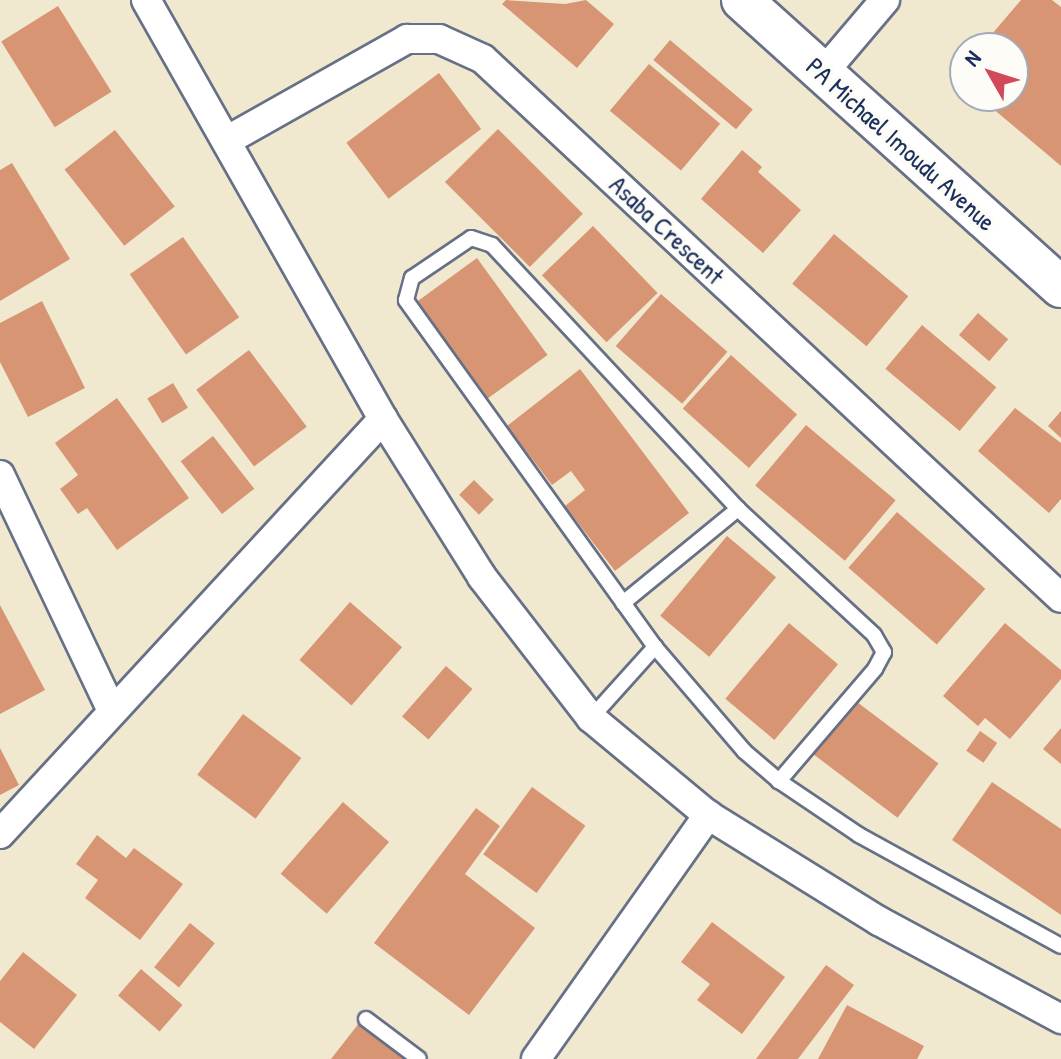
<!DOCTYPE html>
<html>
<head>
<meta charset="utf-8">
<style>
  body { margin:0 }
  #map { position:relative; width:1061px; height:1059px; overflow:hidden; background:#f0e9d0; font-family:"Patrick Hand",sans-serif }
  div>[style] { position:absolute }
  .building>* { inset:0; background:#d89573; transform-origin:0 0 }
  .roads { filter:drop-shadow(2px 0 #667086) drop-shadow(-2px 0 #667086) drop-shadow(0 2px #667086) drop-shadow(0 -2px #667086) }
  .lane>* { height:14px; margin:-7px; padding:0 7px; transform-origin:7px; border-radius:7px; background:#fff }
  .street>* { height:28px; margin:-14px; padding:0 14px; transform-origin:14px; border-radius:14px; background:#fff }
  .secondary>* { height:40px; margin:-20px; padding:0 20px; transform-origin:20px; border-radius:20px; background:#fff }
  span { translate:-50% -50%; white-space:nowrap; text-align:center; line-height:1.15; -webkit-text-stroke:7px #fdfcf7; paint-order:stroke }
  .street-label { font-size:26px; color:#1b2f5e }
  .north { position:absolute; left:949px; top:32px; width:80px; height:80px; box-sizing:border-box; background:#fdfcf7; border:2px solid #a3aaba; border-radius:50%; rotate:309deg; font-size:22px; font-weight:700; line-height:32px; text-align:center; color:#1b2f5e }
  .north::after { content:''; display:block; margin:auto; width:28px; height:36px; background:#d1495b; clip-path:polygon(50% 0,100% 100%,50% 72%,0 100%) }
</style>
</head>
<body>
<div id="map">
  <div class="building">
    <div style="clip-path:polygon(506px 0,565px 4px,586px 0,614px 24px,577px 68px,502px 4px)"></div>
    <div style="clip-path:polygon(1021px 0,1052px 0,1061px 7px,1061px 166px,978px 96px,1013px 96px,1013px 48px,980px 48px)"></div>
    <div style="left:58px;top:6px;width:101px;height:67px;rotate:58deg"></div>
    <div style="left:670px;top:40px;width:108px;height:26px;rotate:40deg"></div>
    <div style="left:649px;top:64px;width:93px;height:61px;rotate:40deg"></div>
    <div style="left:439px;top:73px;width:70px;height:116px;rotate:53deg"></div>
    <div style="left:498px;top:129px;width:120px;height:75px;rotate:45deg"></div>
    <div style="left:115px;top:130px;width:97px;height:64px;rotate:52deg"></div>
    <div style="clip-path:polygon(742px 150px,762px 167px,758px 172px,801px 210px,763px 253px,701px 199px)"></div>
    <div style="clip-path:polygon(12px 163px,70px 259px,0 301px,0 170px)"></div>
    <div style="left:593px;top:226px;width:93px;height:71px;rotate:46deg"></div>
    <div style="left:834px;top:234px;width:97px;height:65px;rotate:40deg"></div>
    <div style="left:183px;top:237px;width:98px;height:65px;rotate:55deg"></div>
    <div style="left:477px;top:258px;width:120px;height:76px;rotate:54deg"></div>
    <div style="left:661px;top:294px;width:88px;height:69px;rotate:41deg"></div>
    <div style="clip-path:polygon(42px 301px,85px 388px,28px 417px,0 362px,0 323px)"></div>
    <div style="left:978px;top:313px;width:40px;height:29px;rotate:41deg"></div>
    <div style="left:922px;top:325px;width:97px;height:57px;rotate:40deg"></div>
    <div style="left:249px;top:350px;width:96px;height:66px;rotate:53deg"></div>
    <div style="left:731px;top:355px;width:89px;height:72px;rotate:42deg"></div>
    <div style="clip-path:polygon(580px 369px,689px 513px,615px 571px,565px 506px,585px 490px,571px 471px,552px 485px,507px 426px)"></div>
    <div style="left:173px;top:383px;width:29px;height:30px;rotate:59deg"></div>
    <div style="clip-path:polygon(117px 398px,189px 498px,117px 550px,87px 508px,78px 514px,60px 489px,78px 475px,55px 443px)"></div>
    <div style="clip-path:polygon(1015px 408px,1061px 443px,1061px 499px,1049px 513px,978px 451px)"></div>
    <div style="clip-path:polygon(1061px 411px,1061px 438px,1048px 426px)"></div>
    <div style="left:806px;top:425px;width:117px;height:79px;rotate:40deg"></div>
    <div style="left:213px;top:436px;width:67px;height:41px;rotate:52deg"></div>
    <div style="left:474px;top:480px;width:28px;height:21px;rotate:45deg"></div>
    <div style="left:897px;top:512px;width:117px;height:74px;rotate:41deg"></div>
    <div style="left:727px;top:536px;width:64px;height:104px;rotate:40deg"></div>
    <div style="left:350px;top:602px;width:69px;height:77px;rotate:41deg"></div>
    <div style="clip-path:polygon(0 605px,45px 690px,0 714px)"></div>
    <div style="left:789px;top:623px;width:64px;height:99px;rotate:40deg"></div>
    <div style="clip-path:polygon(1005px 623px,1061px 670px,1061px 679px,1010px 739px,985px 718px,978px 726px,943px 696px)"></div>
    <div style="left:446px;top:666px;width:35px;height:67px;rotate:41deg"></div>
    <div style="left:853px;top:699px;width:107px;height:68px;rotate:37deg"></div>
    <div style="left:243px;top:714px;width:73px;height:76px;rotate:37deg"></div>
    <div style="clip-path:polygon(1061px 728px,1061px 764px,1043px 749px)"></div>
    <div style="left:980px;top:731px;width:21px;height:24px;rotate:35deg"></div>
    <div style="clip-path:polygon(0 748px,19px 785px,0 795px)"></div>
    <div style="clip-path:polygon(992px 782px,1061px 829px,1061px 915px,952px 840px)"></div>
    <div style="left:532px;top:787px;width:66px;height:83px;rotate:36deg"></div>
    <div style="left:343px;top:802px;width:61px;height:95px;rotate:41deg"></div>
    <div style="clip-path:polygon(476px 808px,500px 826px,465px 874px,535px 928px,469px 1015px,374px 943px)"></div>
    <div style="clip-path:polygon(97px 835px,126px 858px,134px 848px,183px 884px,140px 940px,85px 898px,98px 880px,76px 864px)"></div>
    <div style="clip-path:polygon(712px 922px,785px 977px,742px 1034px,697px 1000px,710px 984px,681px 962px)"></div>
    <div style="left:190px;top:923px;width:32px;height:57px;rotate:39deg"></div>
    <div style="clip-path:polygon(23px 952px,77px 995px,34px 1049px,0 1022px,0 981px)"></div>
    <div style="clip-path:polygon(826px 965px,854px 985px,798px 1059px,756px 1059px)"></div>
    <div style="left:141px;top:969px;width:55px;height:35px;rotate:41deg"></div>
    <div style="clip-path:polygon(847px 1005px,924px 1046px,917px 1059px,818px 1059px)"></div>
    <div style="clip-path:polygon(363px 1018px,414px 1059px,331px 1059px)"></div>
  </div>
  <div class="roads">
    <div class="lane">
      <div style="left:623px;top:603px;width:149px;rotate:-39.3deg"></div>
      <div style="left:655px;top:647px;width:137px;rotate:49.4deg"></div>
      <div style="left:744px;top:751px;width:46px;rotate:40.6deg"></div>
      <div style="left:779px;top:781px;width:97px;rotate:34deg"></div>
      <div style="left:859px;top:835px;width:230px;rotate:28.8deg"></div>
      <div style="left:591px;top:718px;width:96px;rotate:-48deg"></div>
      <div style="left:655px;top:647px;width:427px;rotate:-125.7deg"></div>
      <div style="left:406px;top:300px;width:23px;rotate:-75deg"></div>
      <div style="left:412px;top:278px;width:71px;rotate:-34.1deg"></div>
      <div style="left:471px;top:238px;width:22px;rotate:18deg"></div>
      <div style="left:492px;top:245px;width:361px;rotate:47deg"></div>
      <div style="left:738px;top:509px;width:185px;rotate:42.8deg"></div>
      <div style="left:874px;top:635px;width:20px;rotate:60deg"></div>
      <div style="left:884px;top:652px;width:19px;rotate:118deg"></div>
      <div style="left:875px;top:669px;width:148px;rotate:130.6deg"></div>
      <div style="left:366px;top:1019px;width:66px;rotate:37deg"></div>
    </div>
    <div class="street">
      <div style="left:146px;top:0;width:481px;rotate:60.5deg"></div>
      <div style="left:383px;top:419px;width:186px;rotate:57.9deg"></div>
      <div style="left:482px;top:577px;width:178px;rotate:52.3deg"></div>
      <div style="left:591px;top:718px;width:152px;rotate:39.7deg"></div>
      <div style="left:708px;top:815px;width:201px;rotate:31.8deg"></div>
      <div style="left:879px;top:921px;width:207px;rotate:28.3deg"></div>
      <div style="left:823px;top:73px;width:96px;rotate:-49.7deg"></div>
      <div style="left:226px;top:141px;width:208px;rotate:-29.4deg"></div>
      <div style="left:407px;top:39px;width:32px"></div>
      <div style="left:439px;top:39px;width:48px;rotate:24.4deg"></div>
      <div style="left:483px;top:59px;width:790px;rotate:43deg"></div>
      <div style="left:0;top:475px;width:261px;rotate:64.6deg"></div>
      <div style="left:0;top:834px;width:565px;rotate:-47.3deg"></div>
      <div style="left:536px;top:1059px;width:299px;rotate:-54.8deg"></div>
    </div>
    <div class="secondary">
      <div style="left:742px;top:0;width:429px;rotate:42deg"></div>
    </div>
  </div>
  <div class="street-label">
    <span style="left:901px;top:144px;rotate:42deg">PA Michael Imoudu Avenue</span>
    <span style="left:667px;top:230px;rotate:43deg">Asaba Crescent</span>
  </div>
  <div class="north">N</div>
</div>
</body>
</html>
